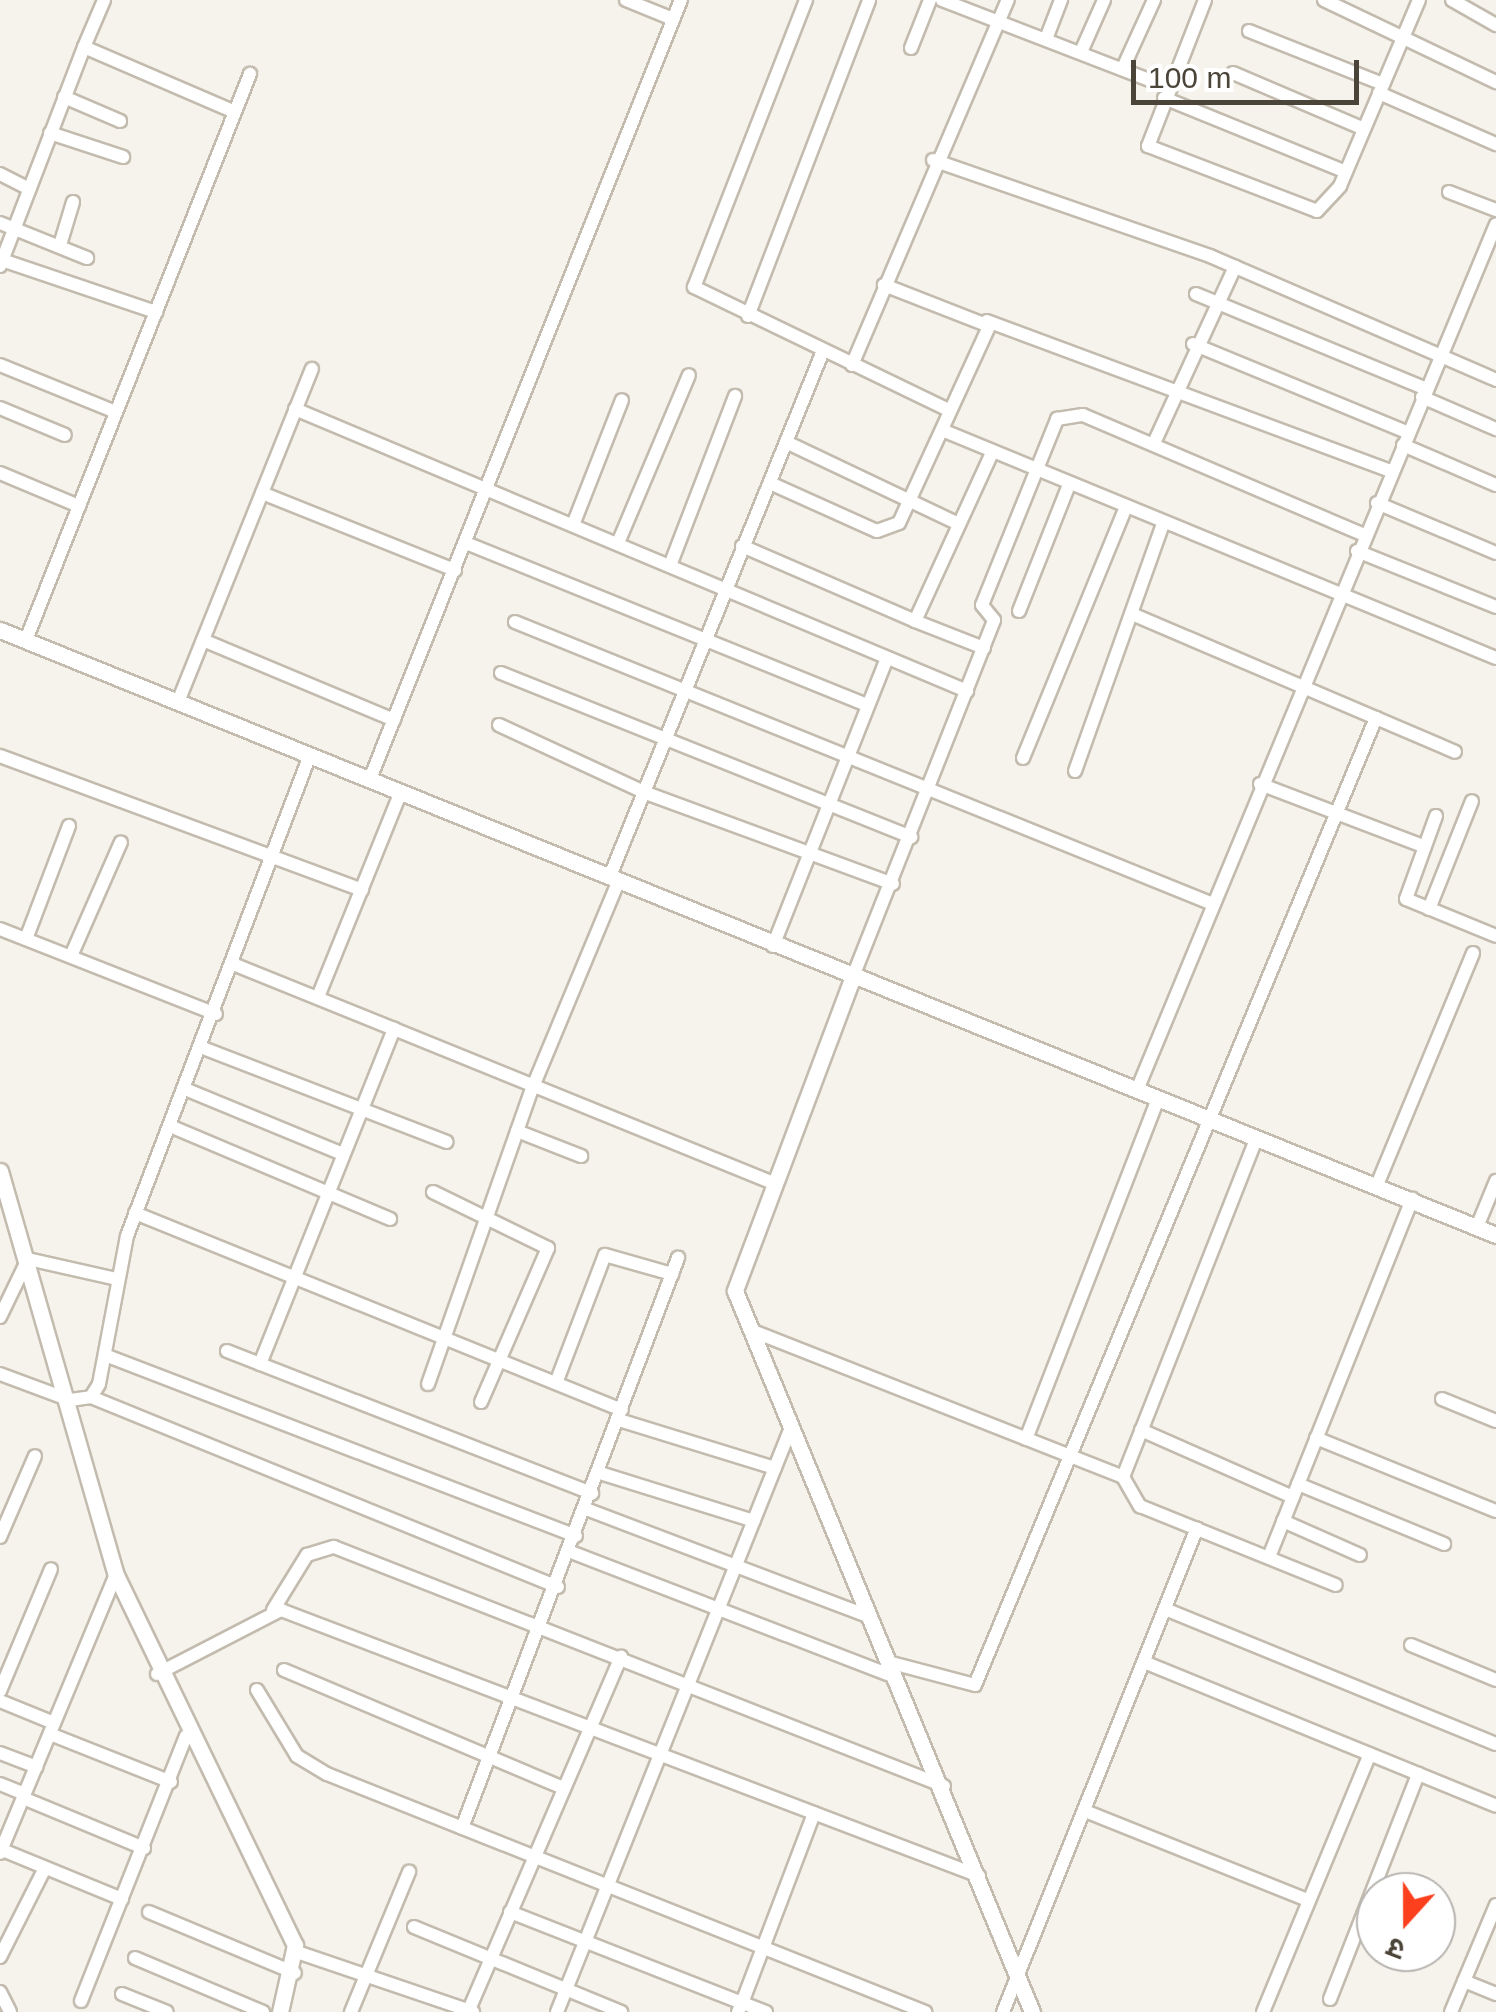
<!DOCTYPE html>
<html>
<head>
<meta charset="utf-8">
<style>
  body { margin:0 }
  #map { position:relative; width:1496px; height:2012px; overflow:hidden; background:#f6f3ec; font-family:Arial,"Noto Sans Devanagari",sans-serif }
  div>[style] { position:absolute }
  .roads { filter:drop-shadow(2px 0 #c2bbae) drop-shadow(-2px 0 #c2bbae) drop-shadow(0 2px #c2bbae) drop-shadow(0 -2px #c2bbae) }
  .minor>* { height:12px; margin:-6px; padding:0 6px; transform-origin:6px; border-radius:6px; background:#fff }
  .tertiary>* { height:15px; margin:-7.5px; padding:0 7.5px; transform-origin:7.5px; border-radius:7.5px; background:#fff }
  span { translate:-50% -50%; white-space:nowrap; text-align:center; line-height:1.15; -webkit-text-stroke:10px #fff; paint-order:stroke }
  .north { position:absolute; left:1356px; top:1872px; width:100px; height:100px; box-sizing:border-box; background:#fff; border:2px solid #b7b4b0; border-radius:50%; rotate:201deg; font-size:28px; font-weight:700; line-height:40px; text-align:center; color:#4b4439 }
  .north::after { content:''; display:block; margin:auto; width:35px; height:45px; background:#fc3f1d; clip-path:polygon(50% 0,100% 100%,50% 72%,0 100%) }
  .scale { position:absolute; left:1131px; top:60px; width:228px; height:45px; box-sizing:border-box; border:5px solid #4b4439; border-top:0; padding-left:12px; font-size:30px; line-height:35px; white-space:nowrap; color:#4b4439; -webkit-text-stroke:8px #fff; paint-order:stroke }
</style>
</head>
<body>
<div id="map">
  <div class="roads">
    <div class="minor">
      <div style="left:626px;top:0;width:51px;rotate:22deg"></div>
      <div style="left:806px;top:0;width:308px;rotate:111.3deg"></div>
      <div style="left:694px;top:287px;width:284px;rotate:25.8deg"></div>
      <div style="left:942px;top:0;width:241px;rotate:21.1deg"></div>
      <div style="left:1205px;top:0;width:157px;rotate:111.3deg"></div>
      <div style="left:1148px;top:146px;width:181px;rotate:21deg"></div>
      <div style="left:1317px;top:211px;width:34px;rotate:-47deg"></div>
      <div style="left:1340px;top:186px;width:202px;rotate:-67deg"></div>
      <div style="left:1324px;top:0;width:191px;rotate:25.5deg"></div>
      <div style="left:1452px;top:0;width:51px;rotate:29.6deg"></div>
      <div style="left:1249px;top:31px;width:144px;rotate:21.6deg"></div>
      <div style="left:1046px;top:39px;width:42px;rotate:-69deg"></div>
      <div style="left:84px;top:47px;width:51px;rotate:-66.9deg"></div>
      <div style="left:911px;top:48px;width:52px;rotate:-68.4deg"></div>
      <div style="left:1081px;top:52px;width:57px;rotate:-66.1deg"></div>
      <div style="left:1123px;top:68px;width:75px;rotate:-65.5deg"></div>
      <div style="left:1233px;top:73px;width:142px;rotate:23.1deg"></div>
      <div style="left:1379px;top:93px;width:128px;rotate:23.6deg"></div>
      <div style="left:64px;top:97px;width:61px;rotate:23.2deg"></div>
      <div style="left:1164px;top:98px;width:196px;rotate:22.1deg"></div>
      <div style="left:50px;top:133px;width:77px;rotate:18.2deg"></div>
      <div style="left:933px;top:160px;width:293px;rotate:19.1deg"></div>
      <div style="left:1210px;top:256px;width:312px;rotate:23.4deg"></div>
      <div style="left:0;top:174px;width:33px;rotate:27deg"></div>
      <div style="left:1449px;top:192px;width:50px;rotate:21deg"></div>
      <div style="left:0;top:223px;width:94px;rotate:21.9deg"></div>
      <div style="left:60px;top:245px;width:45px;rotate:-73.2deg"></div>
      <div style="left:2px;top:260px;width:163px;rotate:18.7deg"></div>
      <div style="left:0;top:266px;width:235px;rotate:-69deg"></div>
      <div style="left:84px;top:47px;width:164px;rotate:23.3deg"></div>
      <div style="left:1196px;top:294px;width:249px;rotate:22.4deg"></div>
      <div style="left:748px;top:316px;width:338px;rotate:-69deg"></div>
      <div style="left:987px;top:321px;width:431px;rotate:20.4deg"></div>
      <div style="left:1193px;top:344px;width:231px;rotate:22.4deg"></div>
      <div style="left:0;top:365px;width:125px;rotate:22.1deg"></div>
      <div style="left:852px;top:365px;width:397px;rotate:-66.9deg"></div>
      <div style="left:1422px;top:397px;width:81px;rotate:23.4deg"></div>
      <div style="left:0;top:408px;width:70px;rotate:22.6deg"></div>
      <div style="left:295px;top:409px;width:729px;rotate:22.77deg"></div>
      <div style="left:942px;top:430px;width:599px;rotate:22.37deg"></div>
      <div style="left:786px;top:442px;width:191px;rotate:25.4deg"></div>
      <div style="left:1154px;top:443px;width:194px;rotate:-65.3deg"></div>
      <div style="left:1403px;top:445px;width:101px;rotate:23.3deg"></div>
      <div style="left:0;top:473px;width:86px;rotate:22.7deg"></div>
      <div style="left:770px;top:483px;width:117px;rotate:24.2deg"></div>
      <div style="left:877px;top:531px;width:23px;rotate:-20deg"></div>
      <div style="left:899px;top:523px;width:217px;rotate:-65.4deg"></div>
      <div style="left:989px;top:326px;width:113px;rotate:-158.7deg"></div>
      <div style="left:262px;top:493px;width:208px;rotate:21.8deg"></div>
      <div style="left:1377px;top:503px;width:129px;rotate:22.8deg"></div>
      <div style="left:573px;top:525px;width:134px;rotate:-68.6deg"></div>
      <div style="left:466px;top:543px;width:432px;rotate:22deg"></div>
      <div style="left:618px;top:543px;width:182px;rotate:-67.1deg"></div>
      <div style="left:742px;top:546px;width:189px;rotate:23.4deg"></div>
      <div style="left:915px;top:621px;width:185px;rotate:-65.4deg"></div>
      <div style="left:1357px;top:551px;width:150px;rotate:21.9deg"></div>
      <div style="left:671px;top:563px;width:179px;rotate:-69deg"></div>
      <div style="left:1019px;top:611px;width:136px;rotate:-68.4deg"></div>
      <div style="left:1132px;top:614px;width:351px;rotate:23.1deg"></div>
      <div style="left:915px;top:621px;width:74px;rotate:21.4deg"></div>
      <div style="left:515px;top:622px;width:753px;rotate:22deg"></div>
      <div style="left:26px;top:640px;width:609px;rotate:-68.41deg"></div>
      <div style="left:203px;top:640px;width:207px;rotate:22.7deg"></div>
      <div style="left:501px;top:673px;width:442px;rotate:21.8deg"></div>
      <div style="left:178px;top:702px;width:359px;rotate:-68.1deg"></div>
      <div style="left:499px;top:725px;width:162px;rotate:24.8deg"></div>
      <div style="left:646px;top:793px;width:263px;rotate:20.2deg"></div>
      <div style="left:0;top:756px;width:386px;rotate:20.3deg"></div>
      <div style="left:1023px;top:758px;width:266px;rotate:-67.7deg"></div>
      <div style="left:1075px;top:771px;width:260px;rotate:-70.4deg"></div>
      <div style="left:370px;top:779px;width:839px;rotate:-68.24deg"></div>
      <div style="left:1260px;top:784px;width:174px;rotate:20.8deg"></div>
      <div style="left:1436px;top:816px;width:88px;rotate:109.9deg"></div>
      <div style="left:1406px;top:899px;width:97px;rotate:22.3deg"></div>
      <div style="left:610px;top:876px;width:567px;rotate:-67.92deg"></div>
      <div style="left:1429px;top:909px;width:116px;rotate:-68.3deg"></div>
      <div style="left:0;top:929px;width:232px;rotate:21.5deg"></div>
      <div style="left:26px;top:939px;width:121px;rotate:-69.2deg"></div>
      <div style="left:773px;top:946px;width:310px;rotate:-68.4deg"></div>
      <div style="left:71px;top:956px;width:124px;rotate:-66.3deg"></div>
      <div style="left:233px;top:964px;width:174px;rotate:22deg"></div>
      <div style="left:852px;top:979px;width:386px;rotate:-68.4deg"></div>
      <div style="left:994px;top:620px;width:19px;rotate:-129deg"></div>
      <div style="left:982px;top:605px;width:201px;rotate:-68deg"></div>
      <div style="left:1057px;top:419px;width:26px;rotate:-9deg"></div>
      <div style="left:1083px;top:415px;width:306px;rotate:23.1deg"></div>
      <div style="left:318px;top:997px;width:221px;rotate:-68deg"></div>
      <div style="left:203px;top:1048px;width:261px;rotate:21.1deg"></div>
      <div style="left:185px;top:1089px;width:171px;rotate:22.4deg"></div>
      <div style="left:1137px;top:1090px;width:937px;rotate:-67.48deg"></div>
      <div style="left:170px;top:1126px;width:239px;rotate:22.9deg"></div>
      <div style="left:517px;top:1131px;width:69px;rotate:21.3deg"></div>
      <div style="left:1377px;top:1185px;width:251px;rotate:-67.5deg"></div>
      <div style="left:433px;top:1192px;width:128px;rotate:26deg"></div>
      <div style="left:548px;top:1248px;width:168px;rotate:113.5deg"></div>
      <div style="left:135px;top:1213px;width:525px;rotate:22.02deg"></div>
      <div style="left:1477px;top:1227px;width:50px;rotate:-67.6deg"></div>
      <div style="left:0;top:1317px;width:64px;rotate:-64.2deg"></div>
      <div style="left:28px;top:1259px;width:91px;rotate:12.7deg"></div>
      <div style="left:753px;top:1331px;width:398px;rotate:21.5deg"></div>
      <div style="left:1123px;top:1477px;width:34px;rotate:60deg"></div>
      <div style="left:1140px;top:1506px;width:211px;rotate:22deg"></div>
      <div style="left:227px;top:1351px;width:392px;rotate:21.3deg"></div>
      <div style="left:110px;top:1357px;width:499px;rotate:21deg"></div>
      <div style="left:260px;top:1364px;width:361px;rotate:-68.2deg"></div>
      <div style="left:394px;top:1029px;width:405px;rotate:22.1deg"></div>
      <div style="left:0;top:1374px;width:75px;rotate:20.4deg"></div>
      <div style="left:70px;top:1400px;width:21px;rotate:-8deg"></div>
      <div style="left:91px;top:1397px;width:15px;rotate:-58deg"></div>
      <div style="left:99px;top:1384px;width:151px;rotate:-79.3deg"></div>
      <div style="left:127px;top:1236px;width:515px;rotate:-69.17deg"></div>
      <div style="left:556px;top:1383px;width:137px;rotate:-69.1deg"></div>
      <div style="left:605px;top:1255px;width:70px;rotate:15.8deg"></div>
      <div style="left:428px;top:1384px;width:313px;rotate:-70.6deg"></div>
      <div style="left:532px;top:1089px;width:226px;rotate:-67.4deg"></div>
      <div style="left:91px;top:1397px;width:504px;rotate:22.14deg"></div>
      <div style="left:1442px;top:1399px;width:58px;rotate:22.2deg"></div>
      <div style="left:619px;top:1420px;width:163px;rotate:17.1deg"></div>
      <div style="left:1141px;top:1430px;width:166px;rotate:23.8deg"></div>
      <div style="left:1316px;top:1438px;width:194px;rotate:22.1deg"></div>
      <div style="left:1026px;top:1439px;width:366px;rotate:-68.8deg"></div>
      <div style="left:600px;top:1473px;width:161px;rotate:17.3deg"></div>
      <div style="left:1123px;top:1477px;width:365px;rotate:-68.5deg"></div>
      <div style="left:1298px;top:1484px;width:158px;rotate:22.3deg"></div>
      <div style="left:586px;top:1509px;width:301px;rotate:20.8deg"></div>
      <div style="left:1283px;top:1521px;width:84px;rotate:23.8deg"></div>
      <div style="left:0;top:1537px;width:88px;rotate:-66.6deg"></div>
      <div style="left:571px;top:1552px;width:347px;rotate:21.1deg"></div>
      <div style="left:1269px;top:1557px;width:386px;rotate:-68.2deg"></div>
      <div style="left:1165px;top:1609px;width:357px;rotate:22.2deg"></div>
      <div style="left:273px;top:1610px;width:65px;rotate:-58.3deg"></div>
      <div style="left:307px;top:1555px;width:28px;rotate:-17deg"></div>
      <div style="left:334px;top:1547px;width:655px;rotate:21.4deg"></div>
      <div style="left:1411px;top:1645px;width:92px;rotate:22.4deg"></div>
      <div style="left:888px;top:1662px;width:90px;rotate:14.8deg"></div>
      <div style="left:975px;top:1685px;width:1047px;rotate:-67.48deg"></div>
      <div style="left:1144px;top:1662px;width:380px;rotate:22.2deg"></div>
      <div style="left:284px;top:1670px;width:304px;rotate:22.9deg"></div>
      <div style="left:157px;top:1674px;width:140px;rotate:-27.3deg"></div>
      <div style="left:281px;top:1610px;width:747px;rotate:20.86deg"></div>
      <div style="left:257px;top:1690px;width:77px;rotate:58.8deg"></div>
      <div style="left:297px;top:1756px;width:35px;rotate:31deg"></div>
      <div style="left:327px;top:1774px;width:644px;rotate:21.7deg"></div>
      <div style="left:0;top:1691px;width:132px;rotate:-67.3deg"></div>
      <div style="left:0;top:1701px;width:58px;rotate:22.2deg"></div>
      <div style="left:50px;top:1734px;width:130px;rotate:21.6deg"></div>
      <div style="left:0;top:1753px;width:39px;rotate:21deg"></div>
      <div style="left:0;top:1784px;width:27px;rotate:22deg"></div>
      <div style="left:23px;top:1798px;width:131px;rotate:22.5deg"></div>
      <div style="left:1085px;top:1811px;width:239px;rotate:21.8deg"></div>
      <div style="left:462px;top:1828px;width:610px;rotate:-69.25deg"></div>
      <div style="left:0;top:1849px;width:132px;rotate:22.3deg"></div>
      <div style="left:0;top:1853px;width:301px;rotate:-67.4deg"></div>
      <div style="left:149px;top:1912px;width:158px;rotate:22.7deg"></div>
      <div style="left:510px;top:1912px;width:249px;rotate:21.4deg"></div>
      <div style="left:742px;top:2003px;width:10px;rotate:114deg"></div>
      <div style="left:414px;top:1927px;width:224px;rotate:22.3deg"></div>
      <div style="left:297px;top:1952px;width:186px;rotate:18.8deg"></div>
      <div style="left:0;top:1957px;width:100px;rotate:-63.2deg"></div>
      <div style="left:135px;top:1958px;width:139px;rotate:22.9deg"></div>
      <div style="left:1464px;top:1981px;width:35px;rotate:22deg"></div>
      <div style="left:0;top:1992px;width:22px;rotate:63deg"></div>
      <div style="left:122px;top:1994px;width:48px;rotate:21.8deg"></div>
      <div style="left:1330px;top:1999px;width:242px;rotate:-68.6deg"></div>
      <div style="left:81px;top:2001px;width:285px;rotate:-68.4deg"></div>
      <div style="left:351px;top:2012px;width:152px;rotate:-67.5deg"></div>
      <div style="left:468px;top:2012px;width:387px;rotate:-66.7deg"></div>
      <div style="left:557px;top:2012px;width:632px;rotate:-68.18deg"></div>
      <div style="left:766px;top:2012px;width:26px;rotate:-159deg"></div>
      <div style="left:742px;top:2003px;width:203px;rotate:-69.2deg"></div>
      <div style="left:1003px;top:2012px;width:521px;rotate:-68.16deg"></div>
      <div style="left:1263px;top:2012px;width:279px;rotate:-67.5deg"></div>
      <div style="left:1451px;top:2012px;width:116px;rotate:-67.2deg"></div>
    </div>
    <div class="tertiary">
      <div style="left:0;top:630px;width:1614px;rotate:22.02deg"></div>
      <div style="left:852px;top:979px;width:333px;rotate:110.6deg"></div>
      <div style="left:735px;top:1291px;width:780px;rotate:67.61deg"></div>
      <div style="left:0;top:1171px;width:420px;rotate:74deg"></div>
      <div style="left:116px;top:1575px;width:411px;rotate:64.2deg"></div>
      <div style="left:295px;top:1945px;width:69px;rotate:102.6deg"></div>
    </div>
  </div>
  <div class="north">उ</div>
  <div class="scale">100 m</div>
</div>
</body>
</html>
